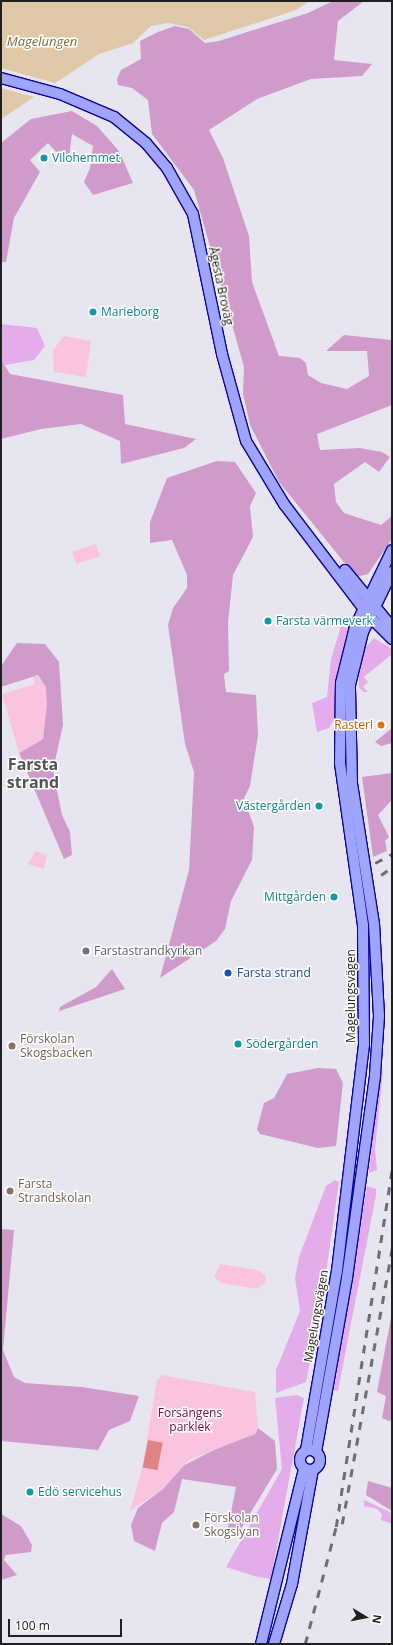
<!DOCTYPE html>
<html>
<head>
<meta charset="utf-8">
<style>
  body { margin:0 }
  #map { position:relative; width:393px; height:1645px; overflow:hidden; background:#e7e6f0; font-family:"Open Sans",sans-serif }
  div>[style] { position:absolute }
  .grass>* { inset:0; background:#e4acea }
  .forest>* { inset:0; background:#d09bcb }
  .park>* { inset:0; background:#fac4e0; transform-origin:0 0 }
  .pitch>* { inset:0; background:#df8484; transform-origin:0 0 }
  .water>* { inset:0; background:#dec8a7 }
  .pier>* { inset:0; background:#e7e6f0 }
  .roads { filter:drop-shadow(1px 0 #09009b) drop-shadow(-1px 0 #09009b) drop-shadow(0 1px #09009b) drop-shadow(0 -1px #09009b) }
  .major>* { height:10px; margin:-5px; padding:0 5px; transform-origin:5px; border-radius:5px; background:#9fa4fc }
  .major>.ring { margin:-5px; padding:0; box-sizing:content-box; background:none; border:10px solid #9fa4fc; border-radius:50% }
  .rail>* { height:2.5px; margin-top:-1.25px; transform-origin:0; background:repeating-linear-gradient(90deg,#6e6e6e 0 8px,transparent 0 16px) }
  .dots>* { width:11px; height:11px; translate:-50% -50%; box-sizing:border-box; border:2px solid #fff; border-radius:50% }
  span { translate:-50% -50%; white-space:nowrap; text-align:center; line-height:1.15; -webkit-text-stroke:3px #fff; paint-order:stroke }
  .culture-label { font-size:12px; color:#0d838f }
  .left { translate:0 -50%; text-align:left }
  .right { translate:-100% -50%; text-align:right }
  .street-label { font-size:12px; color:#202020 }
  .food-label { font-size:12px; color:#c56008 }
  .worship-label { font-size:12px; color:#5b616d }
  .transit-label { font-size:12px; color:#164399 }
  .education-label { font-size:12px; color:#785e54 }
  .park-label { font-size:12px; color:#800b49 }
  .water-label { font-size:13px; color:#787137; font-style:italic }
  .district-label { font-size:16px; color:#535353; font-weight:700 }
  .frame { position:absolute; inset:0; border:2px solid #202020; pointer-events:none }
  .north { position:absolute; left:345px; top:1597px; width:40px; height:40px; -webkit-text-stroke:3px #fff; paint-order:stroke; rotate:100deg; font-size:11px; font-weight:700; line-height:16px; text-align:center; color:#202020 }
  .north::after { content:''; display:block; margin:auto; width:14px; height:18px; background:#202020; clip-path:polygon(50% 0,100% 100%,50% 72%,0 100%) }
  .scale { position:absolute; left:8px; top:1619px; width:114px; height:18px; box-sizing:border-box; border:2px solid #202020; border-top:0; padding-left:5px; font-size:12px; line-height:14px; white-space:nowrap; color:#202020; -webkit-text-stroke:3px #fff; paint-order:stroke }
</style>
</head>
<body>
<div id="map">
  <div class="grass">
    <div style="clip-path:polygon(1px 324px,37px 328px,45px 346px,34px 360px,5px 365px,1px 359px)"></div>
    <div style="clip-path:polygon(341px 626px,349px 629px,336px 689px,335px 718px,329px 728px,317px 732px,312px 703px,327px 697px,331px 659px)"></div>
    <div style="clip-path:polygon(374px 638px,392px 649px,392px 654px,364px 677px,368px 682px,363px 687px,368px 692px,364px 692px,359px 688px,359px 676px,364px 649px)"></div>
    <div style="clip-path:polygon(383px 1071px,375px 1149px,377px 1170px,369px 1173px,380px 1073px)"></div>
    <div style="clip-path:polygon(335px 1180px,339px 1182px,324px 1287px,306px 1382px,276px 1393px,276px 1370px,300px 1311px,295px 1278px,299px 1257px,326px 1186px)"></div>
    <div style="clip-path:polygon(367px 1186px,376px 1189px,376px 1195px,338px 1391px,334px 1390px)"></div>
    <div style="clip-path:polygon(297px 1395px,304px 1398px,271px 1579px,258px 1577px,226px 1567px,282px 1469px,275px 1398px)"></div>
    <div style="clip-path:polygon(364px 1500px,390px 1512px,392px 1524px,381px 1520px,382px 1514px,377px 1509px,364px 1506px)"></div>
  </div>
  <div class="forest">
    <div style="clip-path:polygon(333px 1px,364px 1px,338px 21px,334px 60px,372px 64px,362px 76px,311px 79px,257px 99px,209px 130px,223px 158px,249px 236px,252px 282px,279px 356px,300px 358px,306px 363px,308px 375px,321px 383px,347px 389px,369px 376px,367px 351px,326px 351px,344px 335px,392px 340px,392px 405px,317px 434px,320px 450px,360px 448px,382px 452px,390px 457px,379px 472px,365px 462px,334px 484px,336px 502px,344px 513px,381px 525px,392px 516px,392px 539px,368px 574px,356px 577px,279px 482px,250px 425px,243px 394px,244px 367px,194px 190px,152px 134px,148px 100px,132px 88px,118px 85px,117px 79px,121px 70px,141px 59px,140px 41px,158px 32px,175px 26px,189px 29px,205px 43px,219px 41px,308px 13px)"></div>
    <div style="clip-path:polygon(72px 111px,97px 126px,119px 151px,133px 183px,93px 195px,84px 182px,90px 168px,93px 146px,72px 134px,69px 157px,59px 155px,48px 143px,30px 160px,40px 172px,14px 218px,6px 262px,1px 262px,1px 143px,31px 119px)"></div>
    <div style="clip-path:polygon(1px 359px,10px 374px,123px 395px,125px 424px,196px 439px,184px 448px,121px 464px,120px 441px,81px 424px,41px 429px,1px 439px)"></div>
    <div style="clip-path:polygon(217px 461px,235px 462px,256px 493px,250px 506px,253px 537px,233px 575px,228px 623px,229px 671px,224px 674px,226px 692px,256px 695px,258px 735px,250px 786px,244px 798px,254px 827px,252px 860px,231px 901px,225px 929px,216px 941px,160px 978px,189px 870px,194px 772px,185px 744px,168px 625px,173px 608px,187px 588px,187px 575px,172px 540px,150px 543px,150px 522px,167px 478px)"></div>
    <div style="clip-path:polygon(17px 643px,45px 644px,59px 662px,63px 725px,53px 770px,62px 815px,70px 832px,72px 855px,64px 859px,19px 753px,43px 739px,46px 688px,38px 675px,1px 687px,1px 666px)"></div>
    <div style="clip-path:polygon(392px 728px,392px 743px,381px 746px,375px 742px)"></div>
    <div style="clip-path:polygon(392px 773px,392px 800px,378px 815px,389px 837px,385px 841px,387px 851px,373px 857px,362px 777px)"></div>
    <div style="clip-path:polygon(112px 969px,125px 989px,59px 1011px,60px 1007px,96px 987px)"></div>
    <div style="clip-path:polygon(318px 1068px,336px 1069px,343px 1083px,336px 1146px,318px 1148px,260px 1134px,257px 1129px,264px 1103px,274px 1098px,287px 1074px)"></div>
    <div style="clip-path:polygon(1px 1229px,14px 1230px,3px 1350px,14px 1377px,25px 1383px,82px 1387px,139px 1396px,130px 1421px,109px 1430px,98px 1450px,1px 1441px)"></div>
    <div style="clip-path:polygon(392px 1312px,392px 1420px,389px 1421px,382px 1418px,386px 1396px,377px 1392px)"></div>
    <div style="clip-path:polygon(258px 1428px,275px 1441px,277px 1469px,239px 1532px,225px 1542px,236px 1487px,182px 1479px,174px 1512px,162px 1523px,155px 1551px,134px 1541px,131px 1525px,138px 1508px,164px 1488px,177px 1469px,229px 1442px,255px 1434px)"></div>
    <div style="clip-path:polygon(368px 1481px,392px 1488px,392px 1511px,366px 1495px)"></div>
    <div style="clip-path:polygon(1px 1514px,21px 1526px,32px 1545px,31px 1552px,6px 1555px,4px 1560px,17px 1575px,1px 1580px)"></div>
  </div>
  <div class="park">
    <div style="clip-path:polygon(64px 336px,91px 341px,86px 377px,54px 372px,53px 350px)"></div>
    <div style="left:96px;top:544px;width:13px;height:25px;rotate:72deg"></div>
    <div style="clip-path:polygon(38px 675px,46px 688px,47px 704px,43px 739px,19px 753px,2px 694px,35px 684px,33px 677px)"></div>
    <div style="clip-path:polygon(36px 851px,47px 855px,44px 869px,28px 864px)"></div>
    <div style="clip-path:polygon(220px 1264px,258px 1270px,266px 1276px,265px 1283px,257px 1289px,221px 1283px,214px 1277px)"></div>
    <div style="clip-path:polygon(162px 1375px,255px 1392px,258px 1428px,255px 1434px,189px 1460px,164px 1488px,130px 1511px,142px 1469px,157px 1380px)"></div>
  </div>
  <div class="pitch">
    <div style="left:148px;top:1440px;width:15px;height:28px;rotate:11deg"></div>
  </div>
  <div class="water">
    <div style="clip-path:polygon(1px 1px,310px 1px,296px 10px,204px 40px,188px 27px,168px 23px,151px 26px,133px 43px,99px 54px,1px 119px)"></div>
  </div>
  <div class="pier">
    <div style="clip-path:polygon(1px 68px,55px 83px,34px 97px,1px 88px)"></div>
  </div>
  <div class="roads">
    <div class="major">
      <div style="left:1px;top:78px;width:61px;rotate:15.2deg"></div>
      <div style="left:60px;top:94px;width:59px;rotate:23.1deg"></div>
      <div style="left:114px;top:117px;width:41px;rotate:39.1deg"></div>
      <div style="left:146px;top:143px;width:33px;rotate:50deg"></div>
      <div style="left:167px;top:168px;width:53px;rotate:60.5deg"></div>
      <div style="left:193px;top:214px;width:143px;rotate:78.3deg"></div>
      <div style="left:222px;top:354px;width:90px;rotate:74.6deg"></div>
      <div style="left:246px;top:441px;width:74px;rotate:58.9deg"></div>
      <div style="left:284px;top:504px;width:141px;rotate:52.8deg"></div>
      <div style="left:369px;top:616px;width:33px;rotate:45deg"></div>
      <div style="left:345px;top:570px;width:74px;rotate:50.5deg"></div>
      <div class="ring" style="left:300px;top:1450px;width:10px;height:10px"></div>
      <div style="left:306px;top:1450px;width:182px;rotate:-80.2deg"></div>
      <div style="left:337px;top:1271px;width:228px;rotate:-83.2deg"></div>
      <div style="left:364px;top:1045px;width:120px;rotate:-90.5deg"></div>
      <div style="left:363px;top:925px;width:164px;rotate:-98.1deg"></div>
      <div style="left:340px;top:763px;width:80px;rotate:-89.3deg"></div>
      <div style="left:341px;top:683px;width:58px;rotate:-76deg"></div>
      <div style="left:355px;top:627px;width:85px;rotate:-64.3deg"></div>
      <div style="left:316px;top:1452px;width:177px;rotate:-79.9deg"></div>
      <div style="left:347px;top:1278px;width:205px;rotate:-82.1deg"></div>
      <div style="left:375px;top:1075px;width:59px;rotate:-86.1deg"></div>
      <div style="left:379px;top:1016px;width:92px;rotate:-93.1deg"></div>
      <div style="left:374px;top:924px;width:142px;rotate:-98.9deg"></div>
      <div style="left:352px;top:784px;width:99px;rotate:-91.2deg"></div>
      <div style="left:350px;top:685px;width:55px;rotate:-76.2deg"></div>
      <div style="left:363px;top:632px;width:67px;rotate:-64.2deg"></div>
      <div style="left:261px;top:1644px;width:180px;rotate:-76.2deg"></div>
      <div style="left:274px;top:1644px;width:63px;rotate:-73.3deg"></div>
      <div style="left:292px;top:1584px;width:116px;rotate:-79.6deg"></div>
    </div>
  </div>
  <div class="rail">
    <div style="left:375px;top:863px;width:19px;rotate:-28deg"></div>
    <div style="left:381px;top:875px;width:14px;rotate:-36deg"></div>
    <div style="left:342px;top:1524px;width:280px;rotate:-79.7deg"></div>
    <div style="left:305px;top:1644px;width:121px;rotate:-75.2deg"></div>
    <div style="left:336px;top:1527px;width:363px;rotate:-81.1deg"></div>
  </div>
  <div class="dots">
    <div style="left:44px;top:158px;background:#0f9aa8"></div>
    <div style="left:93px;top:312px;background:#0f9aa8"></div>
    <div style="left:268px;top:621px;background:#0f9aa8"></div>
    <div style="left:381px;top:725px;background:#e8710a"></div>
    <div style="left:319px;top:806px;background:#0f9aa8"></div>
    <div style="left:334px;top:897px;background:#0f9aa8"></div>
    <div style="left:86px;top:951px;background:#6b7280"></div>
    <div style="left:228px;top:973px;background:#1a4fb4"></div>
    <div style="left:238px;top:1044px;background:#0f9aa8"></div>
    <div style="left:12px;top:1046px;background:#8d6e63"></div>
    <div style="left:10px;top:1191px;background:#8d6e63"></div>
    <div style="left:30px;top:1492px;background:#0f9aa8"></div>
    <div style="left:196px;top:1525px;background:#8d6e63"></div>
  </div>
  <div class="culture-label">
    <span class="left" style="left:52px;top:158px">Vilohemmet</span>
    <span class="left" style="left:101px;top:312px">Marieborg</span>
    <span class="left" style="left:276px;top:621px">Farsta värmeverk</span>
    <span class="right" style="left:311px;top:806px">Västergården</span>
    <span class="right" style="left:326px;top:897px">Mittgården</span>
    <span class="left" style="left:246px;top:1044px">Södergården</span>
    <span class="left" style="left:38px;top:1492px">Edö servicehus</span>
  </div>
  <div class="street-label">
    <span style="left:221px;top:286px;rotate:78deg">Ågesta Broväg</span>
    <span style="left:351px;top:996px;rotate:-90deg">Magelungsvägen</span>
    <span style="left:316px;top:1316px;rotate:-80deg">Magelungsvägen</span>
  </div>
  <div class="food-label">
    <span class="right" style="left:373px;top:725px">Rasteri</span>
  </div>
  <div class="worship-label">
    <span class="left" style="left:94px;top:951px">Farstastrandkyrkan</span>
  </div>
  <div class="transit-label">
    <span class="left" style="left:237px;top:973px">Farsta strand</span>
  </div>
  <div class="education-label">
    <span class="left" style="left:20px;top:1046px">Förskolan<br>Skogsbacken</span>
    <span class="left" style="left:18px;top:1191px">Farsta<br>Strandskolan</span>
    <span class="left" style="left:204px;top:1525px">Förskolan<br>Skogslyan</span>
  </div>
  <div class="park-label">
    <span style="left:190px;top:1420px">Forsängens<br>parklek</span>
  </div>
  <div class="water-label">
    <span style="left:42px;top:41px">Magelungen</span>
  </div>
  <div class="district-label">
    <span style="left:33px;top:773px">Farsta<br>strand</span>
  </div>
  <div class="frame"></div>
  <div class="north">N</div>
  <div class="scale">100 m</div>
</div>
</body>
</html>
